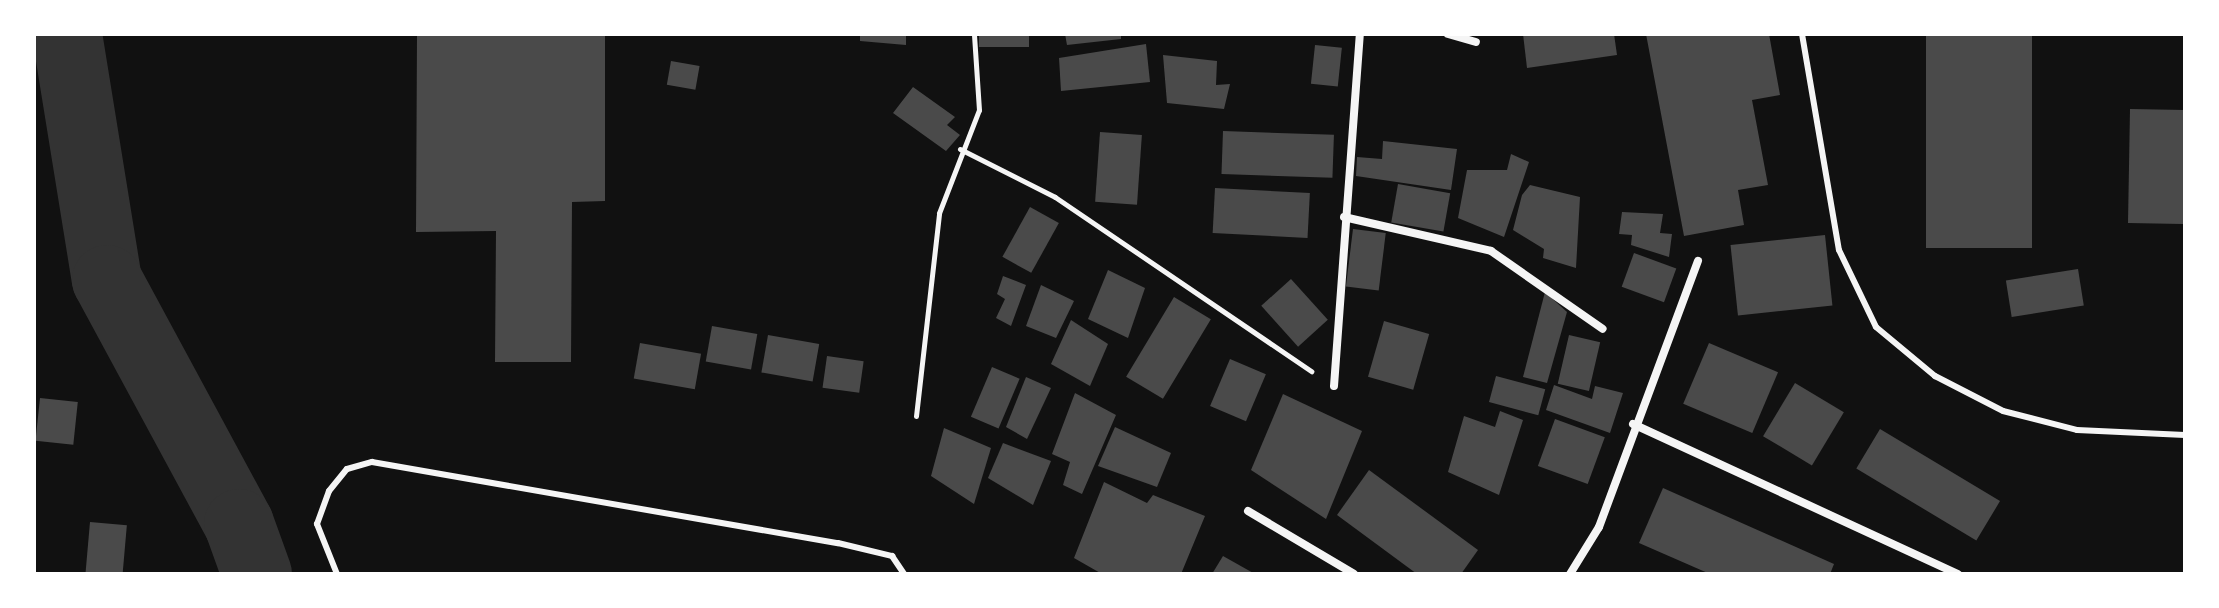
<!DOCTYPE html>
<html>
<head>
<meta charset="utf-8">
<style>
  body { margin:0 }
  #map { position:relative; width:2219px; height:608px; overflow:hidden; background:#111; font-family:Lora,serif }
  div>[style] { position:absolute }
  .river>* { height:70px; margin:-35px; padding:0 35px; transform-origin:35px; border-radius:35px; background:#333 }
  .building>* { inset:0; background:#4a4a4a; transform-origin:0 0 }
  .path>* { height:5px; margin:-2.5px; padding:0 2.5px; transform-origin:2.5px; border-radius:2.5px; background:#f5f5f5 }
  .service>* { height:6px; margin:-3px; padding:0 3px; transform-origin:3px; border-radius:3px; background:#f5f5f5 }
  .minor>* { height:8px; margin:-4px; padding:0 4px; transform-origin:4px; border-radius:4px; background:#f5f5f5 }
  span { translate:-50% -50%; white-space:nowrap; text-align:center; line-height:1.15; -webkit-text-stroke:7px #fff; paint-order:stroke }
  .frame { position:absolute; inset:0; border:36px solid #fff; pointer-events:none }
</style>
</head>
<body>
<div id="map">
  <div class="river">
    <div style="left:67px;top:34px;width:249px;rotate:80.8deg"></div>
    <div style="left:107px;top:280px;width:277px;rotate:61.6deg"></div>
    <div style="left:239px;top:524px;width:53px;rotate:70.2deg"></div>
  </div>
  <div class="building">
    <div style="clip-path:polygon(417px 34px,605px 34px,605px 201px,572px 202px,571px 362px,495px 362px,496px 231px,416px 232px)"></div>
    <div style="clip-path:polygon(860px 34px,906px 34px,906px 45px,860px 41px)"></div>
    <div style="left:979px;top:34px;width:50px;height:13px"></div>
    <div style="clip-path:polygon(1065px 34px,1121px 34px,1121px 39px,1067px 45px)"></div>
    <div style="clip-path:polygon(1523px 34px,1614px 34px,1617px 55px,1527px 68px)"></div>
    <div style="clip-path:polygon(1646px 34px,1769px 34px,1780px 95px,1752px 100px,1768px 185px,1738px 190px,1744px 225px,1684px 236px)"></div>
    <div style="left:1926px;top:34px;width:106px;height:214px"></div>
    <div style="clip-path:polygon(1146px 44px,1150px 82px,1061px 91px,1059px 58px)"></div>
    <div style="left:1315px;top:45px;width:27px;height:39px;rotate:6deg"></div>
    <div style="clip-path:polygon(1163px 55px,1217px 61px,1216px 85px,1230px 84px,1224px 109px,1167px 103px)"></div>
    <div style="left:671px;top:61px;width:29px;height:24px;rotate:10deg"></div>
    <div style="clip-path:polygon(913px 87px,955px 117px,947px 125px,960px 135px,946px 151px,893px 113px)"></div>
    <div style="left:2130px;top:109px;width:55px;height:114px;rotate:1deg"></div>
    <div style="left:1223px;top:131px;width:111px;height:43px;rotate:2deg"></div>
    <div style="left:1100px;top:132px;width:42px;height:70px;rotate:4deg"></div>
    <div style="clip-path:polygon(1383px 141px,1457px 149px,1451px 190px,1356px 176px,1357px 157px,1382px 159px)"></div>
    <div style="clip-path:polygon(1511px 154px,1529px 162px,1504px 237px,1458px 218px,1467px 170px,1507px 170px)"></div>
    <div style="left:1398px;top:184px;width:53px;height:39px;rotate:10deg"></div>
    <div style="clip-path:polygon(1530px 185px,1580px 197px,1576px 268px,1543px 258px,1544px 249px,1513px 230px,1522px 195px)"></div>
    <div style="left:1215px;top:188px;width:95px;height:45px;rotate:3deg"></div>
    <div style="left:1030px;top:207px;width:33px;height:57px;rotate:29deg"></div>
    <div style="clip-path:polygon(1622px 212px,1663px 214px,1660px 233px,1672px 234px,1669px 257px,1631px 245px,1632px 235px,1619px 234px)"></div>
    <div style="left:1353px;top:229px;width:33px;height:58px;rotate:7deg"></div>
    <div style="left:1825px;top:235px;width:71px;height:95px;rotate:84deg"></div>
    <div style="left:1634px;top:253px;width:45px;height:36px;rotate:20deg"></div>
    <div style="left:2078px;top:269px;width:37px;height:73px;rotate:81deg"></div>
    <div style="clip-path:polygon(1108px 270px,1145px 288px,1128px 338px,1088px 319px)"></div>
    <div style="clip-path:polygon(1003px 276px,1026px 285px,1011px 326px,996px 318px,1005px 299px,997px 294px)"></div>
    <div style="left:1291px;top:279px;width:55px;height:40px;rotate:48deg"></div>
    <div style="clip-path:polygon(1041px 285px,1074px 301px,1056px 338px,1026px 326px)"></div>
    <div style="clip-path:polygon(1545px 292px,1567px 312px,1547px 383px,1523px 377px)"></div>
    <div style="left:1174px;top:297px;width:43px;height:93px;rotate:31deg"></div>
    <div style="clip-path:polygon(1071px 320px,1108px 344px,1090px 386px,1051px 364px)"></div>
    <div style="left:1384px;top:321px;width:47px;height:58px;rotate:16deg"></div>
    <div style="left:712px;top:326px;width:46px;height:36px;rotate:10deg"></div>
    <div style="left:768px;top:335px;width:52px;height:38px;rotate:10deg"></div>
    <div style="left:1569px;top:335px;width:32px;height:50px;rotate:13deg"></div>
    <div style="left:640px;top:343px;width:62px;height:36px;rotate:10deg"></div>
    <div style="left:1709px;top:343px;width:75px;height:66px;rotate:23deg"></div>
    <div style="left:827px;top:356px;width:37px;height:32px;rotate:8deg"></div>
    <div style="left:1230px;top:359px;width:39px;height:51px;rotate:23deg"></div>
    <div style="left:992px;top:367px;width:30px;height:54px;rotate:23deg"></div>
    <div style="left:1496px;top:376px;width:51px;height:27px;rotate:15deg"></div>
    <div style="clip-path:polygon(1026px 377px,1051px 388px,1027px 439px,1006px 427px)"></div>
    <div style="left:1795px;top:383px;width:57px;height:62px;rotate:31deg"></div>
    <div style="clip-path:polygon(1554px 385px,1592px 399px,1595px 386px,1623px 393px,1610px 433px,1546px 410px)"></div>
    <div style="clip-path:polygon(1075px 393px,1116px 415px,1082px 494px,1063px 485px,1070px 462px,1052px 454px)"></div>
    <div style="clip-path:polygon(1283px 394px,1362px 431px,1326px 519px,1251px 470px)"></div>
    <div style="left:40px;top:398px;width:38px;height:43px;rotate:6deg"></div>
    <div style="clip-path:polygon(1500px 411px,1523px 420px,1499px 495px,1448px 472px,1464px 416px,1495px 427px)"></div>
    <div style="left:1555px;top:419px;width:53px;height:50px;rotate:20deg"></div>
    <div style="clip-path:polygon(1115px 427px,1171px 453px,1157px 487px,1098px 466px)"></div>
    <div style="clip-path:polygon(944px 428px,991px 448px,974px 504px,931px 476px)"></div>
    <div style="left:1880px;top:429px;width:140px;height:46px;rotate:31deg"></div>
    <div style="clip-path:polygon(1003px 443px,1051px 461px,1033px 505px,988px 478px)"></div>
    <div style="clip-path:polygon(1369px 470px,1478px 550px,1461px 574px,1417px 574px,1337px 515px)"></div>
    <div style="clip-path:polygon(1104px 482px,1147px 503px,1153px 495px,1205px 516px,1181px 574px,1102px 574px,1074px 558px)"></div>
    <div style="clip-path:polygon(1663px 488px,1834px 564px,1830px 574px,1710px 574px,1639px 543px)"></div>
    <div style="left:90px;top:522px;width:37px;height:52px;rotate:5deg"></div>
    <div style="clip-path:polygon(1223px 556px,1255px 574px,1212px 574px)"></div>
  </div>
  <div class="path">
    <div style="left:960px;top:149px;width:106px;rotate:26.8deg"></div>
    <div style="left:1055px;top:197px;width:310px;rotate:34.2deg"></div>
    <div style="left:916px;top:416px;width:204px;rotate:-83.5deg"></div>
    <div style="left:939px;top:213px;width:110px;rotate:-68.8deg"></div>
    <div style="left:979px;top:110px;width:76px;rotate:-93.8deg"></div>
  </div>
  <div class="service">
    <div style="left:1802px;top:34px;width:219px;rotate:80.3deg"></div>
    <div style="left:1839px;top:250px;width:85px;rotate:64.3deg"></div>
    <div style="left:1876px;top:327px;width:77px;rotate:39.7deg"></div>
    <div style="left:1935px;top:376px;width:76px;rotate:27.2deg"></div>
    <div style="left:2003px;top:411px;width:76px;rotate:14.4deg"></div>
    <div style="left:2077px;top:430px;width:108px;rotate:2.7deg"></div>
    <div style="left:337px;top:574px;width:54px;rotate:-111.8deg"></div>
    <div style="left:317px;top:524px;width:35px;rotate:-70deg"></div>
    <div style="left:329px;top:491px;width:28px;rotate:-51deg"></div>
    <div style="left:347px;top:469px;width:26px;rotate:-16deg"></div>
    <div style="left:372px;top:462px;width:473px;rotate:9.9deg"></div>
    <div style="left:838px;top:543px;width:56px;rotate:13.5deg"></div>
    <div style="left:892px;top:556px;width:22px;rotate:56deg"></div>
  </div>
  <div class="minor">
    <div style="left:1448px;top:34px;width:29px;rotate:16deg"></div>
    <div style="left:1344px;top:217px;width:151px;rotate:13deg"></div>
    <div style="left:1491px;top:251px;width:136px;rotate:34.9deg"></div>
    <div style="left:1334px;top:386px;width:353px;rotate:-85.8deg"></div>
    <div style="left:1633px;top:424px;width:358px;rotate:24.8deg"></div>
    <div style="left:1248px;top:511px;width:123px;rotate:30.7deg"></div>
    <div style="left:1570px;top:574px;width:55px;rotate:-58.3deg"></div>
    <div style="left:1599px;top:527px;width:284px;rotate:-69.6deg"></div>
  </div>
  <div class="frame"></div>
</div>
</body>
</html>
